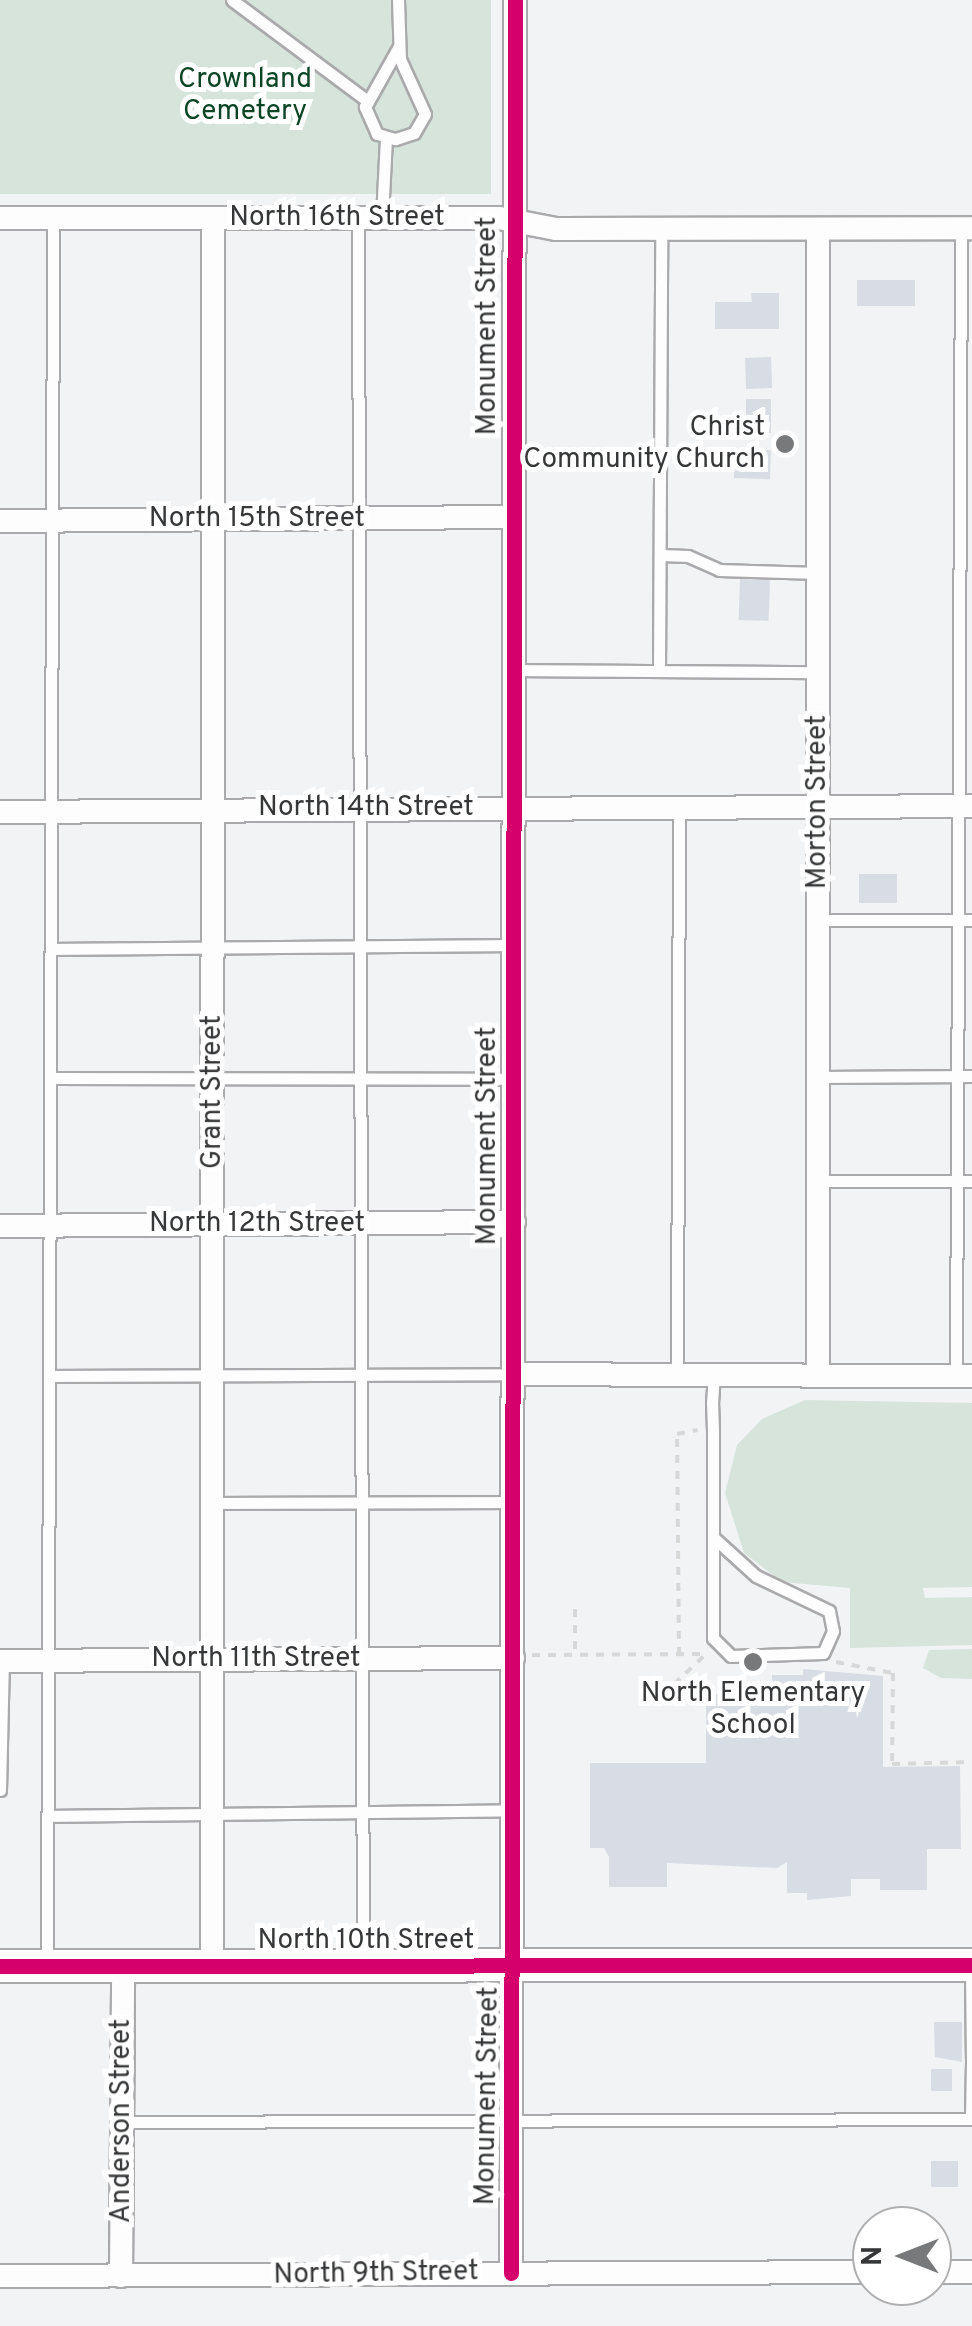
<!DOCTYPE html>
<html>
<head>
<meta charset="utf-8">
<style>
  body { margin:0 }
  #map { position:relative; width:972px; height:2326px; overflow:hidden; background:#f1f3f5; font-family:Overpass,sans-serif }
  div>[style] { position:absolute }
  .green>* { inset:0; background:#d7e4dc; transform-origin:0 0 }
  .building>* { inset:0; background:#d8dde4; transform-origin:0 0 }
  .path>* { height:4px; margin-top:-2px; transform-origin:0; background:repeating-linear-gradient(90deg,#d7d8d8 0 8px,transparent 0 16px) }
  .roads { filter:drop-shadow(2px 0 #aaaaac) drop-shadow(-2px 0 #aaaaac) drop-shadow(0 2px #aaaaac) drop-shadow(0 -2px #aaaaac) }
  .service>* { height:11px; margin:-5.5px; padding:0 5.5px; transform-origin:5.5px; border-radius:5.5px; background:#fdfdfe }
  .minor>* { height:22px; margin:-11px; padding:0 11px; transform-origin:11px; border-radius:11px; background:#fdfdfe }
  .secondary>* { height:32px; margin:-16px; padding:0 16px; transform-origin:16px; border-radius:16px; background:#fdfdfe }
  .cycleway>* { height:15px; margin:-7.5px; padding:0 7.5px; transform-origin:7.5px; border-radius:7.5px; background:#d6006c }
  .dots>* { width:28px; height:28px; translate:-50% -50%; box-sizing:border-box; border:5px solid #fff; border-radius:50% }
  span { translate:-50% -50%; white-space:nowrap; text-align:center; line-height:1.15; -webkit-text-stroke:10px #fff; paint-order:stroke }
  .park-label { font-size:28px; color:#0b4526 }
  .street-label { font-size:28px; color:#363738 }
  .poi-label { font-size:28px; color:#363738 }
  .right { translate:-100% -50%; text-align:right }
  .north { position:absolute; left:852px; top:2206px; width:100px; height:100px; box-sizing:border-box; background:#fff; border:2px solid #afafaf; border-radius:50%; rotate:270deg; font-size:28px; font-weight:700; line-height:40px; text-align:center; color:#363738 }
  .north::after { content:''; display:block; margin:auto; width:35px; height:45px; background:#77797a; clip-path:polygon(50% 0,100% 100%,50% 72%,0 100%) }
</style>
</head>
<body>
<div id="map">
  <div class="green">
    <div style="left:0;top:0;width:491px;height:194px"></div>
    <div style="clip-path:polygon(805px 1400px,972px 1403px,972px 1587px,923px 1588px,925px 1598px,972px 1597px,972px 1645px,850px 1648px,850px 1588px,782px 1582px,744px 1553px,725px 1493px,737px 1445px,762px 1419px)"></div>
    <div style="clip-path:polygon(972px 1649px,972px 1679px,941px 1678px,923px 1668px,929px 1650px)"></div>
  </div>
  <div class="building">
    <div style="left:915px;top:280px;width:26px;height:58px;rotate:90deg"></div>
    <div style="clip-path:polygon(751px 293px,779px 293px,779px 329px,715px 329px,715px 302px,752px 302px)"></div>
    <div style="left:771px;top:357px;width:31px;height:26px;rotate:88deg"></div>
    <div style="left:746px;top:399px;width:25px;height:34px"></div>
    <div style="left:735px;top:449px;width:36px;height:29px;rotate:2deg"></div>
    <div style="left:740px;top:579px;width:30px;height:41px;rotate:2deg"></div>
    <div style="left:859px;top:874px;width:38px;height:29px"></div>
    <div style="clip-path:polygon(803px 1669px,883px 1676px,883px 1767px,960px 1766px,961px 1849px,927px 1849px,927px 1890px,880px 1890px,880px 1879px,851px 1879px,851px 1896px,807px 1900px,807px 1893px,787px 1893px,787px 1862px,777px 1868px,667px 1863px,667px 1887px,609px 1887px,609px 1857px,604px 1848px,590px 1848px,590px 1763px,706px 1763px,706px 1694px,731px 1694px,731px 1683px,772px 1683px,772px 1675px,803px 1675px)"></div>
    <div style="clip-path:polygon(934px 2022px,962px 2022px,962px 2062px,935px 2057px)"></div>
    <div style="left:952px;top:2069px;width:22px;height:21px;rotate:90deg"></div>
    <div style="left:958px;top:2161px;width:26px;height:27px;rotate:90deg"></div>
  </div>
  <div class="path">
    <div style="left:575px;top:1609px;width:45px;rotate:90deg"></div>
    <div style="left:532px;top:1655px;width:175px;rotate:-0.3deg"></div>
    <div style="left:679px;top:1655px;width:221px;rotate:-90.5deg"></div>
    <div style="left:677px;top:1434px;width:21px;rotate:-11deg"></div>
    <div style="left:836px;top:1662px;width:58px;rotate:10.9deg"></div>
    <div style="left:893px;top:1673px;width:91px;rotate:90.6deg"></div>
    <div style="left:892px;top:1764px;width:80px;rotate:-1.4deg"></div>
    <div style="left:674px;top:1684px;width:41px;rotate:-43deg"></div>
  </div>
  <div class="roads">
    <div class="service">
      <div style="left:232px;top:0;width:166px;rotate:36.7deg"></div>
      <div style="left:398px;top:0;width:59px;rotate:88.1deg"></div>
      <div style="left:400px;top:59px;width:60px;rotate:65.6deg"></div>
      <div style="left:425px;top:114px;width:22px;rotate:120deg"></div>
      <div style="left:414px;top:133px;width:20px;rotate:162deg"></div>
      <div style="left:395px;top:139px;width:19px;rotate:-164deg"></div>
      <div style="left:377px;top:134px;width:30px;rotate:-114deg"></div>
      <div style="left:365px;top:107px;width:68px;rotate:-60.8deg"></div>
      <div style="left:358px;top:217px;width:1745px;rotate:89.84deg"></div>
      <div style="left:382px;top:217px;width:79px;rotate:-87.1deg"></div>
      <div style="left:661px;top:555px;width:27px;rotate:2deg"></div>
      <div style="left:688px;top:556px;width:34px;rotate:24deg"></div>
      <div style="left:719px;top:570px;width:99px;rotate:1.7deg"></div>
      <div style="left:513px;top:670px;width:305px;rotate:0.4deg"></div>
      <div style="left:659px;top:670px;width:441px;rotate:-89.7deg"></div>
      <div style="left:818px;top:920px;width:154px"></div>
      <div style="left:51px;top:949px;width:462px;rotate:-0.5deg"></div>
      <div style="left:818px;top:1077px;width:154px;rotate:-0.4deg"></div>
      <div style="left:50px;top:1078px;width:463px;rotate:0.1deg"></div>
      <div style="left:818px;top:1181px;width:154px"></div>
      <div style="left:677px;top:1375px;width:568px;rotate:-89.8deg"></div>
      <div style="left:49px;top:1376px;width:465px;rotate:-0.2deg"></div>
      <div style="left:956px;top:1376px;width:1148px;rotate:-89.75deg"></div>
      <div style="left:212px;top:1503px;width:301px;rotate:-0.2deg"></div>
      <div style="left:713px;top:1537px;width:58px;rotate:42.2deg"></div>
      <div style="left:756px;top:1576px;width:81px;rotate:25.6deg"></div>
      <div style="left:829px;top:1611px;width:20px;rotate:79deg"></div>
      <div style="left:833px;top:1631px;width:24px;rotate:114deg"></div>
      <div style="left:823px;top:1653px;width:92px;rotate:178.1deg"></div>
      <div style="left:731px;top:1656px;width:25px;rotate:-135deg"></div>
      <div style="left:713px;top:1638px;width:208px;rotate:-90deg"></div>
      <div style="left:713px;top:1430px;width:27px;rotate:-92deg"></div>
      <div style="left:712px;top:1403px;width:28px;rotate:-86deg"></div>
      <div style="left:0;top:1790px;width:129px;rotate:-88.7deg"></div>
      <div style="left:48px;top:1816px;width:466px;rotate:-0.7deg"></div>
      <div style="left:47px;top:1963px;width:1745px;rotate:-89.8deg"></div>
      <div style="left:971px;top:1968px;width:91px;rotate:89.4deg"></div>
      <div style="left:971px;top:2119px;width:57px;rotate:-89deg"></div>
      <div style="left:122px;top:2122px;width:850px;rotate:-0.2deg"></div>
    </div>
    <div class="minor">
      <div style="left:0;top:218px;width:499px"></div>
      <div style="left:499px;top:218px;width:58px;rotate:10.9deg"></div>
      <div style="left:556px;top:229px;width:416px;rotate:-0.1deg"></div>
      <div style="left:818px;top:229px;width:1147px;rotate:90deg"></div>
      <div style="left:0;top:521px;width:514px;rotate:-0.45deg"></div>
      <div style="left:0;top:812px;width:972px;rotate:-0.35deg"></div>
      <div style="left:0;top:1226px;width:514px;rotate:-0.45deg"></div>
      <div style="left:514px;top:1374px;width:458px;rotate:0.3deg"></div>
      <div style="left:0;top:1661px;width:513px;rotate:-0.34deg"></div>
      <div style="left:212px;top:1966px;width:1748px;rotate:-89.97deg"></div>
      <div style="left:932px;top:2272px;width:40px"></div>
      <div style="left:511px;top:2273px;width:2273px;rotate:-89.9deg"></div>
      <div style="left:0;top:2276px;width:872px;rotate:-0.26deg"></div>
      <div style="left:121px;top:2276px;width:309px;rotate:-89.6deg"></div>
    </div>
    <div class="secondary">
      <div style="left:0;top:1966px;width:972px;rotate:-0.06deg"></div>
    </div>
  </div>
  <div class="cycleway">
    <div style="left:0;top:1966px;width:972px;rotate:-0.06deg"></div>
    <div style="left:511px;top:2273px;width:2273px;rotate:-89.9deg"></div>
  </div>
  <div class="dots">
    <div style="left:785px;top:444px;background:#77797a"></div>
    <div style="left:753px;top:1662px;background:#77797a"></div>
  </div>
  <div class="park-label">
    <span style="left:245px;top:96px">Crownland<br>Cemetery</span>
  </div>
  <div class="street-label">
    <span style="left:337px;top:218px">North 16th Street</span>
    <span style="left:488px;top:326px;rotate:-90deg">Monument Street</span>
    <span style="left:257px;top:519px">North 15th Street</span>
    <span style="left:818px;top:802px;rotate:-90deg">Morton Street</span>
    <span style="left:366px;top:808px">North 14th Street</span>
    <span style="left:213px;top:1092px;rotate:-90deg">Grant Street</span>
    <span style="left:488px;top:1136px;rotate:-90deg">Monument Street</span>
    <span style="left:257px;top:1224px">North 12th Street</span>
    <span style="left:256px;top:1659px">North 11th Street</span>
    <span style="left:366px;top:1941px">North 10th Street</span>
    <span style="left:488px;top:2096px;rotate:-89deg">Monument Street</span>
    <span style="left:122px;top:2121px;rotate:-90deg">Anderson Street</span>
    <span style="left:376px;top:2274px;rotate:-1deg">North 9th Street</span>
  </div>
  <div class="poi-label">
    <span class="right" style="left:765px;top:444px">Christ<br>Community Church</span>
    <span style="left:753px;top:1710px">North Elementary<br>School</span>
  </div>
  <div class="north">N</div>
</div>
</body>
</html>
